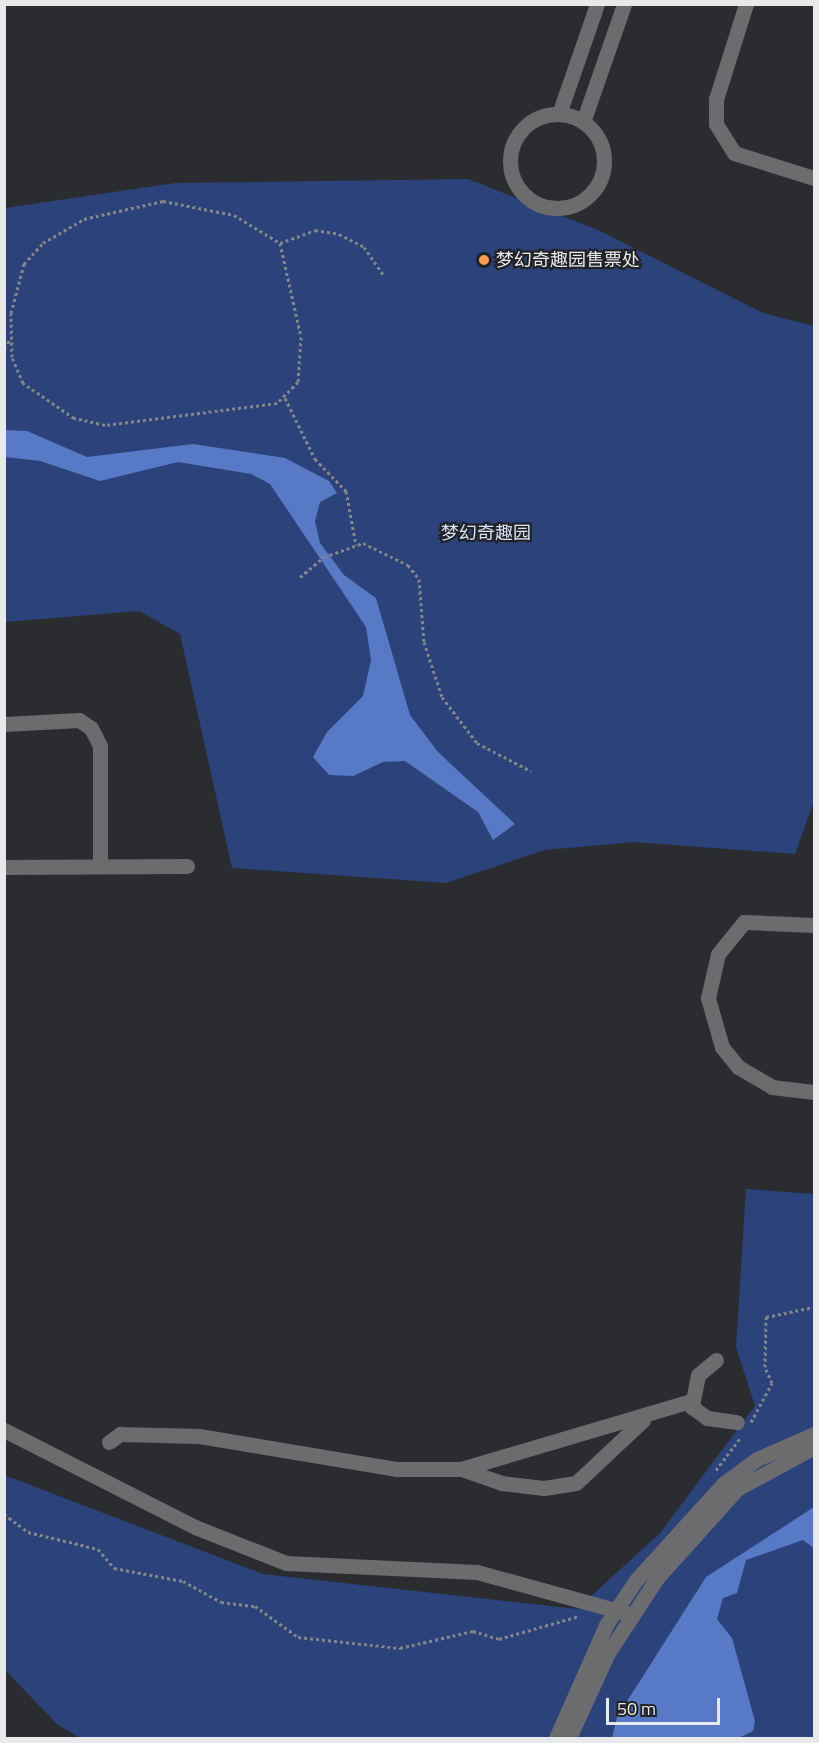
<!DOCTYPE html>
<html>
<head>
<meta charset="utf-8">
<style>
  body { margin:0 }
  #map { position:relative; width:819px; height:1743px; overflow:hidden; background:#2a2c2f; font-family:"Titillium Web","Noto Sans SC",sans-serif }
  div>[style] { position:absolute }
  .green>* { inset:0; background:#2b427a }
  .water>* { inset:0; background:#5879c6 }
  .path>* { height:3px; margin-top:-1.5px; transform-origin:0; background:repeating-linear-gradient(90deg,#848689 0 3px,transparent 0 6px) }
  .minor>* { height:15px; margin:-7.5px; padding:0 7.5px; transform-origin:7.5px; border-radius:7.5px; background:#6c6c6e }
  .minor>.ring { margin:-7.5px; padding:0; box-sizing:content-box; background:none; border:15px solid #6c6c6e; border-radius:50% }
  .dots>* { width:16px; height:16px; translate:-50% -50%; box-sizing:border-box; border:3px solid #212225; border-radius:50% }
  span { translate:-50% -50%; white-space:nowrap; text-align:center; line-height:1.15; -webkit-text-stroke:4.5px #212225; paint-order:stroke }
  .poi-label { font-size:18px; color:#e8e9eb }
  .left { translate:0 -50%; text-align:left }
  .park-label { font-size:18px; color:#d9e3f8 }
  .frame { position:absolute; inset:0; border:6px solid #e8e9eb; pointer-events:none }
  .scale { position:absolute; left:606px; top:1698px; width:114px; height:27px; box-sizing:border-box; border:3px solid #e8e9eb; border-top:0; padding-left:8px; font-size:18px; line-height:21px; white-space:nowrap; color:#e8e9eb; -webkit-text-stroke:4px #212225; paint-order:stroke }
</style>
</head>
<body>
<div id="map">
  <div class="green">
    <div style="clip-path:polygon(468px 179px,598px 230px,763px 313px,814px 326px,814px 801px,795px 854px,634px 842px,545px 850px,446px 883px,232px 868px,180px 634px,139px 611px,5px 622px,5px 208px,175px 183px)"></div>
    <div style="clip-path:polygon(746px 1189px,814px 1194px,814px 1738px,80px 1738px,57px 1724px,5px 1670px,4px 1475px,263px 1574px,577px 1609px,660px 1533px,755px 1406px,736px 1347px)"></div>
  </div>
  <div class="water">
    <div style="clip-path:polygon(5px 430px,27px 431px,87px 457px,193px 444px,285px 458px,329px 481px,337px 493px,320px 502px,315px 521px,320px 543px,344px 575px,376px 598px,410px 715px,438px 752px,515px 824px,493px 840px,478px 812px,405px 761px,383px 762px,353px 776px,329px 775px,313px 757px,327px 732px,363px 696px,371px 660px,366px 627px,270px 484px,251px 474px,178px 462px,100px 481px,40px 461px,5px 457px)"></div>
    <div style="clip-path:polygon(814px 1507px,814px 1548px,803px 1540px,746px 1560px,737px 1593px,723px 1598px,717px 1619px,732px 1638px,755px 1721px,753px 1731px,739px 1738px,612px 1738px,617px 1717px,706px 1577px)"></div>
  </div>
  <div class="path">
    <div style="left:163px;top:201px;width:72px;rotate:11.2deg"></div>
    <div style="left:234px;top:215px;width:54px;rotate:31.3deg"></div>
    <div style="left:280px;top:243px;width:96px;rotate:77.4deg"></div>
    <div style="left:301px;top:337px;width:45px;rotate:93.8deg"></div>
    <div style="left:298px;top:382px;width:30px;rotate:135deg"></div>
    <div style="left:277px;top:403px;width:173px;rotate:172.7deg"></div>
    <div style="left:105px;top:425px;width:32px;rotate:-167deg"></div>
    <div style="left:74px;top:418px;width:62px;rotate:-145.5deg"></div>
    <div style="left:23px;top:383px;width:28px;rotate:-113deg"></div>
    <div style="left:12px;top:357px;width:44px;rotate:-91.3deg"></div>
    <div style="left:11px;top:313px;width:51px;rotate:-75.1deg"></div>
    <div style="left:24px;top:264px;width:28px;rotate:-48deg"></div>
    <div style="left:43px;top:243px;width:48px;rotate:-30.3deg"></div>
    <div style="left:84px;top:219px;width:81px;rotate:-12.8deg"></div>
    <div style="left:280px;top:243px;width:37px;rotate:-20deg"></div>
    <div style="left:315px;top:230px;width:24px;rotate:9deg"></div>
    <div style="left:339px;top:234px;width:28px;rotate:27deg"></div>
    <div style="left:364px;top:247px;width:33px;rotate:55deg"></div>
    <div style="left:4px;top:348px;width:10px;rotate:-53deg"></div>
    <div style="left:285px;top:398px;width:68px;rotate:63.8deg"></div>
    <div style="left:315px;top:459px;width:45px;rotate:45.9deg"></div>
    <div style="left:346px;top:491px;width:55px;rotate:79.5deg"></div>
    <div style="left:300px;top:577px;width:31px;rotate:-40deg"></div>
    <div style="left:324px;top:557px;width:41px;rotate:-19.7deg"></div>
    <div style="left:363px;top:543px;width:50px;rotate:26.1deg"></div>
    <div style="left:408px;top:565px;width:18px;rotate:52deg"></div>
    <div style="left:419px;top:579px;width:63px;rotate:85.5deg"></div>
    <div style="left:424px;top:642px;width:58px;rotate:71.9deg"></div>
    <div style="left:442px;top:697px;width:58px;rotate:52.7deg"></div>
    <div style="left:477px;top:743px;width:61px;rotate:27.4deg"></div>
    <div style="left:751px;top:1422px;width:44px;rotate:-61.7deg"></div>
    <div style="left:772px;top:1383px;width:17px;rotate:-114deg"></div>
    <div style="left:765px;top:1367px;width:50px;rotate:-88.9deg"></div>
    <div style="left:766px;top:1317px;width:49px;rotate:-11.8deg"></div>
    <div style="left:716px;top:1470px;width:41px;rotate:-52.9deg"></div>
    <div style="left:4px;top:1514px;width:30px;rotate:37deg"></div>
    <div style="left:28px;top:1532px;width:72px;rotate:13.7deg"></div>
    <div style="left:98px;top:1549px;width:25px;rotate:50deg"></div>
    <div style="left:114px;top:1568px;width:70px;rotate:10.7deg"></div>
    <div style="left:183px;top:1581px;width:43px;rotate:28.9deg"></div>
    <div style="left:221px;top:1602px;width:34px;rotate:7deg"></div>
    <div style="left:255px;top:1606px;width:53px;rotate:35.8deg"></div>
    <div style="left:298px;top:1637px;width:103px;rotate:6.2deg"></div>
    <div style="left:400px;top:1648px;width:75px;rotate:-13.1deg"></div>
    <div style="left:473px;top:1631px;width:27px;rotate:17deg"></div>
    <div style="left:499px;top:1639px;width:83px;rotate:-16deg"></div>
  </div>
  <div class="minor">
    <div style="left:746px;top:4px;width:100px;rotate:107.5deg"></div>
    <div style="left:716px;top:99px;width:25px;rotate:90deg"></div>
    <div style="left:716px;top:124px;width:34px;rotate:58deg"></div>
    <div style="left:734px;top:153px;width:84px;rotate:17.4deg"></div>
    <div style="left:559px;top:114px;width:116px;rotate:-70.9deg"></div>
    <div class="ring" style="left:510px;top:114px;width:79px;height:79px"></div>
    <div style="left:583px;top:122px;width:125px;rotate:-70.8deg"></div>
    <div style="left:4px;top:724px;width:75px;rotate:-3.1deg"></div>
    <div style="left:79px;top:720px;width:14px;rotate:34deg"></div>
    <div style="left:91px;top:728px;width:20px;rotate:63deg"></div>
    <div style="left:100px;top:746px;width:120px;rotate:90deg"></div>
    <div style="left:4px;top:867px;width:183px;rotate:-0.3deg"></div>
    <div style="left:814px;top:925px;width:70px;rotate:-177.5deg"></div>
    <div style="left:744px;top:922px;width:41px;rotate:129.1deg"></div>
    <div style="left:718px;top:954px;width:45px;rotate:102.8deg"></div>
    <div style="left:708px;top:998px;width:51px;rotate:74.1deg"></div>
    <div style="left:722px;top:1047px;width:26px;rotate:51deg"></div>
    <div style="left:738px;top:1067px;width:39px;rotate:30deg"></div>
    <div style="left:772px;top:1087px;width:42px;rotate:6.8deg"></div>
    <div style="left:716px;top:1360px;width:23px;rotate:140deg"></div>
    <div style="left:698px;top:1375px;width:33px;rotate:101deg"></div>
    <div style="left:692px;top:1407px;width:19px;rotate:36deg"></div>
    <div style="left:707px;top:1418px;width:30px;rotate:8deg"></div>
    <div style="left:4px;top:1430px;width:214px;rotate:26.9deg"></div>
    <div style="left:195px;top:1527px;width:98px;rotate:21.6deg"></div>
    <div style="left:286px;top:1563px;width:191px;rotate:2.7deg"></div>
    <div style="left:477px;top:1572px;width:159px;rotate:15.4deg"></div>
    <div style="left:109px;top:1442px;width:14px;rotate:-36deg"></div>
    <div style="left:120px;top:1434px;width:79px;rotate:1.5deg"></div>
    <div style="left:199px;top:1436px;width:201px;rotate:9.5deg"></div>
    <div style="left:397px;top:1469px;width:64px"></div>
    <div style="left:461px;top:1469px;width:240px;rotate:-16.5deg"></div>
    <div style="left:464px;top:1470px;width:39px;rotate:19deg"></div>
    <div style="left:501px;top:1483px;width:43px;rotate:6.6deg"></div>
    <div style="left:544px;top:1488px;width:32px;rotate:-9deg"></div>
    <div style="left:576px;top:1483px;width:92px;rotate:-43.2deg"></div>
    <div style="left:556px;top:1738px;width:124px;rotate:-66.1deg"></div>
    <div style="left:606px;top:1625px;width:54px;rotate:-56.3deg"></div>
    <div style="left:636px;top:1580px;width:130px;rotate:-47.8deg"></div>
    <div style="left:723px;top:1484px;width:42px;rotate:-36.3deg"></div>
    <div style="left:757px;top:1459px;width:62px;rotate:-23.7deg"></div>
    <div style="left:569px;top:1738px;width:94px;rotate:-65.4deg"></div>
    <div style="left:608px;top:1653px;width:90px;rotate:-56.8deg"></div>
    <div style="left:657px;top:1578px;width:120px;rotate:-48deg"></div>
    <div style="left:737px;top:1489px;width:88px;rotate:-28.6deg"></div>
  </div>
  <div class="dots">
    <div style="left:484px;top:260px;background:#fd9c55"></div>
  </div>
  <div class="poi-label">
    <span class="left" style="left:496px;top:260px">梦幻奇趣园售票处</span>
  </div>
  <div class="park-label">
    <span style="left:486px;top:533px">梦幻奇趣园</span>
  </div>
  <div class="frame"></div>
  <div class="scale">50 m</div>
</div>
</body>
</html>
